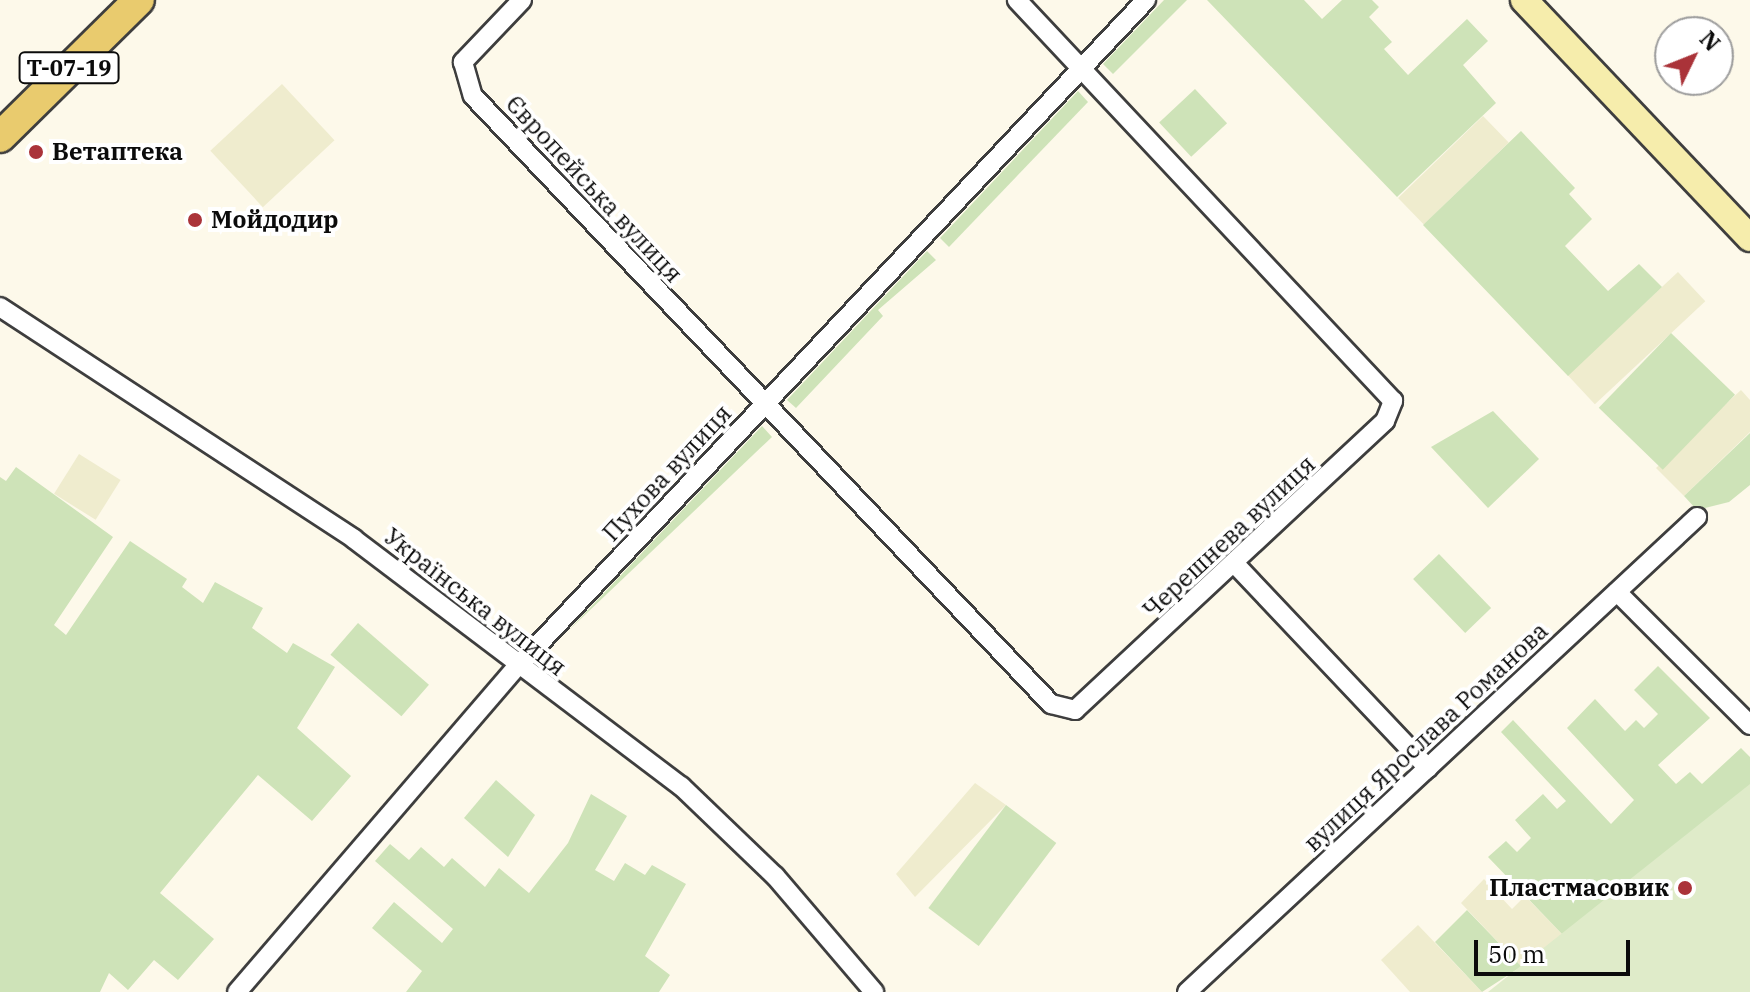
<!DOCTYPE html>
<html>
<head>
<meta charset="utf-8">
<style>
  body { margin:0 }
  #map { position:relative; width:1750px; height:992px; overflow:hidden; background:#fdf9ea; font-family:"IBM Plex Serif",serif }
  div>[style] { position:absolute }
  .farmland>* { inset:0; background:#efecce; transform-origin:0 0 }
  .green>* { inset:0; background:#cee3b8; transform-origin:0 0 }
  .pitch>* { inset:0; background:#dfebc9 }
  .roads { filter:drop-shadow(2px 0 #3e3e3e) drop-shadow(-2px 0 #3e3e3e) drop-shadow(0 2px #3e3e3e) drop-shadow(0 -2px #3e3e3e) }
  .street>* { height:18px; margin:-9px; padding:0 9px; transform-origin:9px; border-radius:9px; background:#fff }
  .secondary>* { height:26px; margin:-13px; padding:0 13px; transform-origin:13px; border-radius:13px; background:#f6edac }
  .primary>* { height:30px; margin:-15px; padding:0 15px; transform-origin:15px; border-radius:15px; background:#e9cb6e }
  .dots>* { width:22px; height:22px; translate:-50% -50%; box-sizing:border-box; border:4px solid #fff; border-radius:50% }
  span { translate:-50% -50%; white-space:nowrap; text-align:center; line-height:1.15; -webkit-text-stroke:8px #fff; paint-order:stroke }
  .shield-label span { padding:2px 6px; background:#fff; border:2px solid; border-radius:6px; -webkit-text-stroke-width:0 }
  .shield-label { font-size:22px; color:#0b0b0b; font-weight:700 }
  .poi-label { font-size:24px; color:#0b0b0b; font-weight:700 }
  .left { translate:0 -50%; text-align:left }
  .right { translate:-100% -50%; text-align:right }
  .street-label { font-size:24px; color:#0b0b0b }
  .north { position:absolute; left:1654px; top:16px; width:80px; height:80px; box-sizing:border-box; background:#fff; border:2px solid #9d9d9d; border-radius:50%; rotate:47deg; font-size:22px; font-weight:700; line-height:32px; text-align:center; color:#0b0b0b }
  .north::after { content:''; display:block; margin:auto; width:28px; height:36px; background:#aa3339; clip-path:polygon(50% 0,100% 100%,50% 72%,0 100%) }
  .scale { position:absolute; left:1474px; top:940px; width:156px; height:36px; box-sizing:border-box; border:4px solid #0b0b0b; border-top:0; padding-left:10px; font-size:24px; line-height:28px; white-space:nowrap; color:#0b0b0b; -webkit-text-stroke:6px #fff; paint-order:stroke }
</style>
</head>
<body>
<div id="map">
  <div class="farmland">
    <div style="left:282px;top:84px;width:77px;height:98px;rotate:47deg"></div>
    <div style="left:1483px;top:116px;width:37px;height:118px;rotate:46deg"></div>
    <div style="left:1678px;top:272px;width:40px;height:151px;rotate:47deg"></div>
    <div style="clip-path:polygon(1741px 390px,1750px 400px,1750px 432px,1684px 496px,1656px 468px)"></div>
    <div style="left:79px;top:454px;width:49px;height:47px;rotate:32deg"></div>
    <div style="clip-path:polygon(975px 783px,1006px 805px,915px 897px,896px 874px)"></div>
    <div style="clip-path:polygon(1484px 879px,1512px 909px,1525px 896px,1562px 934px,1521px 966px,1461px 903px)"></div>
    <div style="clip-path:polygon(1418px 925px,1482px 992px,1410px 992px,1381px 960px)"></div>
  </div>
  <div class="green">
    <div style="clip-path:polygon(1164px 0,1187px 0,1113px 74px,1103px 64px)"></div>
    <div style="clip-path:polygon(1207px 0,1304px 0,1322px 19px,1342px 0,1372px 0,1379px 7px,1369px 17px,1392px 42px,1384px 49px,1408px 75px,1467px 19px,1488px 41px,1463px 65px,1496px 103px,1397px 197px)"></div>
    <div style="left:1195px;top:89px;width:47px;height:49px;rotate:47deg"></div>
    <div style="clip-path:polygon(1078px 91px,1088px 102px,949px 247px,940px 238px)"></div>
    <div style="clip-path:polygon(1521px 131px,1575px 188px,1569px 194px,1592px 219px,1565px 246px,1608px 291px,1639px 264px,1662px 287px,1568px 376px,1423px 225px)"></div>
    <div style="clip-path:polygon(927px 251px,936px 260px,878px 310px,883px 316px,796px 408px,787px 400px)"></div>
    <div style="left:1671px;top:333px;width:89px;height:104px;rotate:44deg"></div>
    <div style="clip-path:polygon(1493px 411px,1539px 459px,1488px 508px,1431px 447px)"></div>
    <div style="clip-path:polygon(762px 426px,772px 437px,568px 631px)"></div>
    <div style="clip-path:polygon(1750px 433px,1750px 485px,1729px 502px,1697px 510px,1684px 496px)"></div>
    <div style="clip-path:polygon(16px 467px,113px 537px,54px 625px,66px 635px,130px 541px,187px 579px,182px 587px,203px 603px,215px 582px,263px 608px,252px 628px,287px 653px,293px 643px,335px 667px,297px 728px,351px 776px,312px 821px,258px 775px,160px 893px,214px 939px,178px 980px,154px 960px,128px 990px,109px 973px,100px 992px,0 992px,0 477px,6px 481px)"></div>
    <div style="left:1439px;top:554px;width:75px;height:36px;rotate:46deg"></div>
    <div style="left:358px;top:623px;width:94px;height:42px;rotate:41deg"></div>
    <div style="clip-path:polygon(1658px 666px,1710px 718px,1658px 765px,1676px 784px,1690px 772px,1702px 784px,1741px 748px,1750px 757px,1750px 895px,1516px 970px,1482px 992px,1435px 942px,1467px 910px,1521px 966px,1562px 934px,1488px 857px,1506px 841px,1517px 852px,1531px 838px,1515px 820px,1543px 794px,1557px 809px,1566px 801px,1501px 732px,1513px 720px,1611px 824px,1634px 800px,1567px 728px,1595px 699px,1625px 731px,1636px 720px,1644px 728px,1658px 714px,1634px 690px)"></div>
    <div style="clip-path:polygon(496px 780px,535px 815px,508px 857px,464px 818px)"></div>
    <div style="clip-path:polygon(591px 794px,627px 816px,595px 870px,614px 881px,625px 863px,645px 875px,652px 865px,686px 884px,645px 956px,670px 975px,659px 992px,406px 992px,422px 971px,372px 928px,394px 902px,442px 943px,453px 929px,375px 861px,390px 844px,409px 860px,421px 847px,444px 867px,452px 858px,485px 887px,499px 868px,529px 893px,568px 843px)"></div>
    <div style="left:1006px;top:805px;width:63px;height:129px;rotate:37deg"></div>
  </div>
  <div class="pitch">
    <div style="clip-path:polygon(1750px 784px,1750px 992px,1488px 992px)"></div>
  </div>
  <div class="roads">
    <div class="street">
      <div style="left:522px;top:0;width:86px;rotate:133.6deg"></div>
      <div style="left:463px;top:62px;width:35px;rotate:74deg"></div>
      <div style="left:473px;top:96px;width:839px;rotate:46.45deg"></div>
      <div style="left:1051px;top:704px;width:25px;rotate:14deg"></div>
      <div style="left:1075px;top:710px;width:424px;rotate:-43deg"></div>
      <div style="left:1385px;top:421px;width:22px;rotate:-68deg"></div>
      <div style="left:1393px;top:401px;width:550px;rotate:-133.16deg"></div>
      <div style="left:0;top:307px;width:423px;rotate:33.2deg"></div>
      <div style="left:354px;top:539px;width:410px;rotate:37.1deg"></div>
      <div style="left:681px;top:786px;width:130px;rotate:43.8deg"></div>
      <div style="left:775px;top:876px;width:153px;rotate:49.5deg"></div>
      <div style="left:1235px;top:564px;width:281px;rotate:46.6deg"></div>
      <div style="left:1617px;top:592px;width:188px;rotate:45deg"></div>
      <div style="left:237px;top:992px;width:429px;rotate:-49.3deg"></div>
      <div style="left:517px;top:667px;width:917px;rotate:-46.68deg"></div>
      <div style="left:1187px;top:992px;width:697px;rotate:-42.96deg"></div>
    </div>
    <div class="secondary">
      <div style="left:1524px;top:0;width:328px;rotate:46.5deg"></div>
    </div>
    <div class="primary">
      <div style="left:0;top:137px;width:195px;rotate:-44.6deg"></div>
    </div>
  </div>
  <div class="dots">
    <div style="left:36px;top:152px;background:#aa3339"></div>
    <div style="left:195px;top:220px;background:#aa3339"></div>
    <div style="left:1685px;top:888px;background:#aa3339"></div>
  </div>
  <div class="shield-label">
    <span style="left:69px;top:68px">Т-07-19</span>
  </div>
  <div class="poi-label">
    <span class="left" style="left:52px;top:152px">Ветаптека</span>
    <span class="left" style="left:211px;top:220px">Мойдодир</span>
    <span class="right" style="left:1669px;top:888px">Пластмасовик</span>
  </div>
  <div class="street-label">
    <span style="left:594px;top:189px;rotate:47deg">Європейська вулиця</span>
    <span style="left:667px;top:473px;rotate:-47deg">Пухова вулиця</span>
    <span style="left:1229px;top:537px;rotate:-43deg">Черешнева вулиця</span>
    <span style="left:475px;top:602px;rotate:38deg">Українська вулиця</span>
    <span style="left:1426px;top:737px;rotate:-43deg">вулиця Ярослава Романова</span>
  </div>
  <div class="north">N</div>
  <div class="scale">50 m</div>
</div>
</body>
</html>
